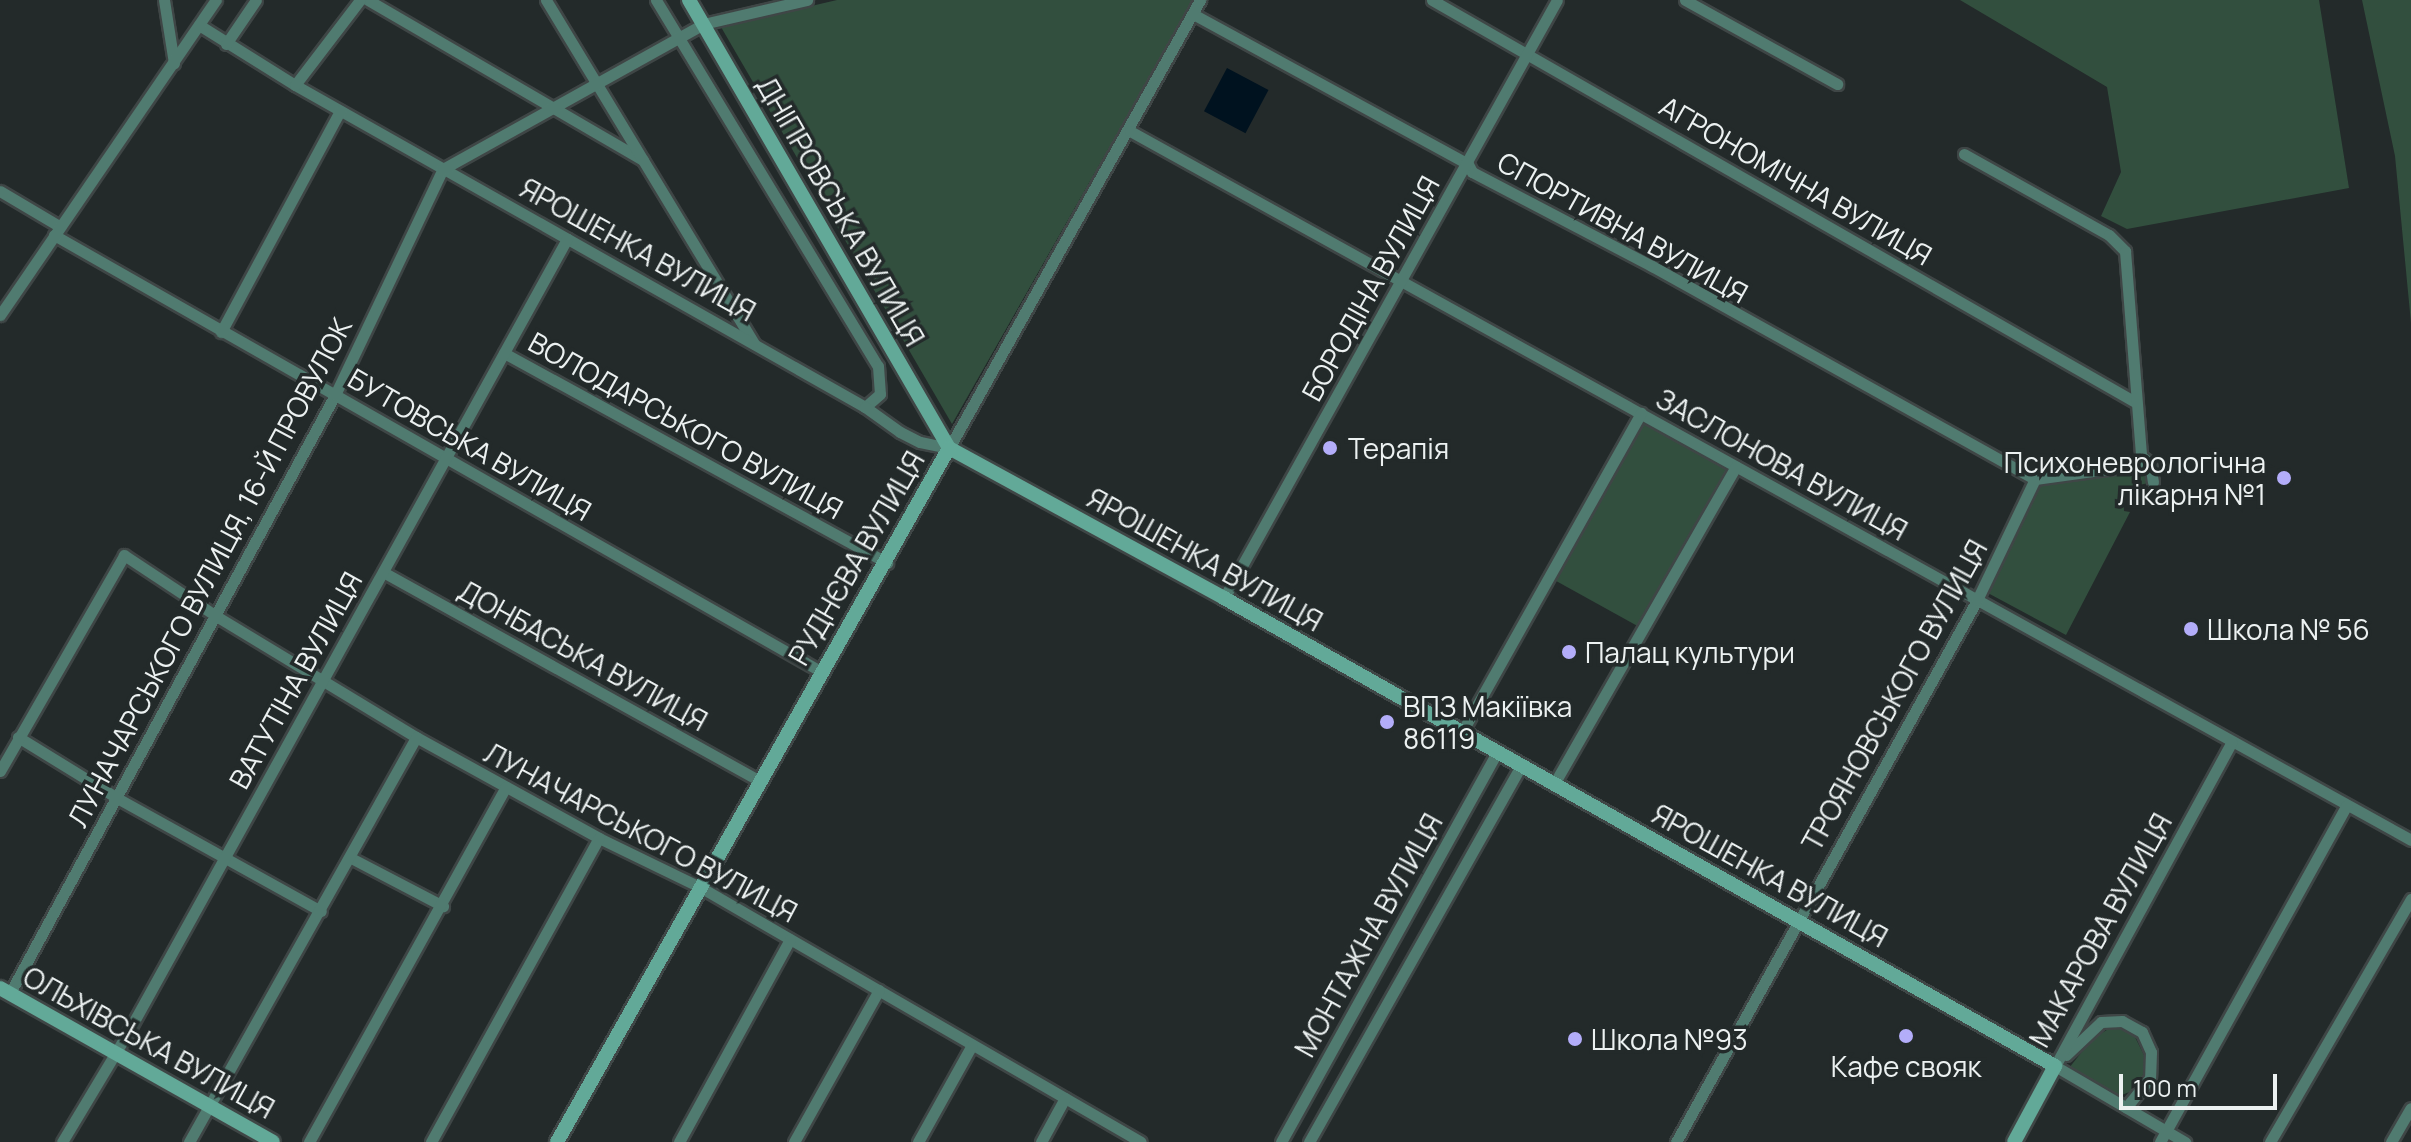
<!DOCTYPE html>
<html>
<head>
<meta charset="utf-8">
<style>
  body { margin:0 }
  #map { position:relative; width:2411px; height:1142px; overflow:hidden; background:#232a2a; font-family:Manrope,sans-serif }
  div>[style] { position:absolute }
  .green>* { inset:0; background:#324f3e; transform-origin:0 0 }
  .water>* { inset:0; background:#00121f; transform-origin:0 0 }
  .roads { filter:drop-shadow(2px 0 #3f4646) drop-shadow(-2px 0 #3f4646) drop-shadow(0 2px #3f4646) drop-shadow(0 -2px #3f4646) }
  .street>* { height:11px; margin:-5.5px; padding:0 5.5px; transform-origin:5.5px; border-radius:5.5px; background:#507b70 }
  .secondary>* { height:14px; margin:-7px; padding:0 7px; transform-origin:7px; border-radius:7px; background:#62a998 }
  .dots>* { width:22px; height:22px; translate:-50% -50%; box-sizing:border-box; border:4px solid #232a2a; border-radius:50% }
  span { translate:-50% -50%; white-space:nowrap; text-align:center; line-height:1.15; -webkit-text-stroke:7px #232a2a; paint-order:stroke }
  .street-label { font-size:28px; color:#ecf1f1 }
  .poi-label { font-size:28px; color:#ecf1f1 }
  .left { translate:0 -50%; text-align:left }
  .right { translate:-100% -50%; text-align:right }
  .scale { position:absolute; left:2119px; top:1074px; width:158px; height:36px; box-sizing:border-box; border:4px solid #ecf1f1; border-top:0; padding-left:10px; font-size:24px; line-height:28px; white-space:nowrap; color:#ecf1f1; -webkit-text-stroke:6px #232a2a; paint-order:stroke }
</style>
</head>
<body>
<div id="map">
  <div class="green">
    <div style="clip-path:polygon(837px 0,1193px 0,952px 424px,721px 27px)"></div>
    <div style="clip-path:polygon(1960px 0,2319px 0,2349px 188px,2127px 229px,2101px 216px,2121px 172px,2107px 87px)"></div>
    <div style="clip-path:polygon(2362px 0,2411px 0,2411px 323px,2395px 156px)"></div>
    <div style="left:1641px;top:413px;width:109px;height:188px;rotate:29deg"></div>
    <div style="clip-path:polygon(2146px 468px,2149px 483px,2123px 488px,2124px 511px,2130px 512px,2066px 635px,1986px 592px,2039px 485px)"></div>
    <div style="clip-path:polygon(2110px 1028px,2124px 1029px,2134px 1035px,2146px 1059px,2142px 1080px,2132px 1091px,2119px 1096px,2069px 1068px,2092px 1039px)"></div>
  </div>
  <div class="water">
    <div style="left:1227px;top:68px;width:47px;height:49px;rotate:28deg"></div>
  </div>
  <div class="roads">
    <div class="street">
      <div style="left:164px;top:0;width:64px;rotate:81deg"></div>
      <div style="left:368px;top:0;width:318px;rotate:30.2deg"></div>
      <div style="left:546px;top:0;width:402px;rotate:58.8deg"></div>
      <div style="left:656px;top:0;width:428px;rotate:58.8deg"></div>
      <div style="left:878px;top:366px;width:28px;rotate:86deg"></div>
      <div style="left:880px;top:394px;width:20px;rotate:139deg"></div>
      <div style="left:1432px;top:0;width:810px;rotate:29.76deg"></div>
      <div style="left:1685px;top:0;width:174px;rotate:28.9deg"></div>
      <div style="left:1193px;top:14px;width:313px;rotate:28.6deg"></div>
      <div style="left:1468px;top:164px;width:9px;rotate:63deg"></div>
      <div style="left:1472px;top:172px;width:203px;rotate:27.6deg"></div>
      <div style="left:1652px;top:266px;width:438px;rotate:29.1deg"></div>
      <div style="left:199px;top:25px;width:113px;rotate:32deg"></div>
      <div style="left:295px;top:85px;width:655px;rotate:29.46deg"></div>
      <div style="left:865px;top:407px;width:43px;rotate:35.5deg"></div>
      <div style="left:900px;top:432px;width:22px;rotate:27deg"></div>
      <div style="left:920px;top:442px;width:30px;rotate:12deg"></div>
      <div style="left:949px;top:448px;width:514px;rotate:-60.74deg"></div>
      <div style="left:226px;top:44px;width:53px;rotate:-55.7deg"></div>
      <div style="left:295px;top:85px;width:107px;rotate:-52.6deg"></div>
      <div style="left:1130px;top:131px;width:1464px;rotate:28.96deg"></div>
      <div style="left:1964px;top:154px;width:166px;rotate:29.2deg"></div>
      <div style="left:2109px;top:235px;width:23px;rotate:45deg"></div>
      <div style="left:2125px;top:251px;width:206px;rotate:85.5deg"></div>
      <div style="left:2141px;top:456px;width:11px;rotate:38deg"></div>
      <div style="left:0;top:191px;width:69px;rotate:30.7deg"></div>
      <div style="left:54px;top:235px;width:884px;rotate:29.64deg"></div>
      <div style="left:0;top:315px;width:382px;rotate:-55.6deg"></div>
      <div style="left:221px;top:332px;width:251px;rotate:-61.7deg"></div>
      <div style="left:504px;top:353px;width:437px;rotate:28.7deg"></div>
      <div style="left:2035px;top:479px;width:116px;rotate:-7.9deg"></div>
      <div style="left:2150px;top:463px;width:19px;rotate:81deg"></div>
      <div style="left:383px;top:572px;width:431px;rotate:29deg"></div>
      <div style="left:1224px;top:598px;width:684px;rotate:-60.89deg"></div>
      <div style="left:1462px;top:732px;width:366px;rotate:-60.7deg"></div>
      <div style="left:18px;top:737px;width:116px;rotate:31.6deg"></div>
      <div style="left:117px;top:798px;width:233px;rotate:29deg"></div>
      <div style="left:0;top:771px;width:249px;rotate:-60.1deg"></div>
      <div style="left:124px;top:555px;width:110px;rotate:33.5deg"></div>
      <div style="left:216px;top:616px;width:234px;rotate:31.2deg"></div>
      <div style="left:416px;top:737px;width:209px;rotate:28.9deg"></div>
      <div style="left:599px;top:838px;width:112px;rotate:25.9deg"></div>
      <div style="left:700px;top:887px;width:509px;rotate:30.04deg"></div>
      <div style="left:1554px;top:784px;width:366px;rotate:-60.2deg"></div>
      <div style="left:351px;top:858px;width:104px;rotate:27.6deg"></div>
      <div style="left:10px;top:993px;width:681px;rotate:-61.48deg"></div>
      <div style="left:335px;top:395px;width:250px;rotate:-64.5deg"></div>
      <div style="left:443px;top:169px;width:298px;rotate:-29.1deg"></div>
      <div style="left:703px;top:24px;width:107px;rotate:-13deg"></div>
      <div style="left:2066px;top:1055px;width:48px;rotate:-43.3deg"></div>
      <div style="left:2101px;top:1022px;width:21px;rotate:-3deg"></div>
      <div style="left:2122px;top:1021px;width:23px;rotate:29deg"></div>
      <div style="left:2142px;top:1032px;width:22px;rotate:66deg"></div>
      <div style="left:2151px;top:1052px;width:26px;rotate:92deg"></div>
      <div style="left:2150px;top:1078px;width:38px;rotate:129deg"></div>
      <div style="left:2055px;top:1066px;width:369px;rotate:-61.4deg"></div>
      <div style="left:2055px;top:1066px;width:151px;rotate:30.3deg"></div>
      <div style="left:62px;top:1142px;width:126px;rotate:-59deg"></div>
      <div style="left:127px;top:1034px;width:909px;rotate:-61.04deg"></div>
      <div style="left:189px;top:1142px;width:464px;rotate:-60.7deg"></div>
      <div style="left:309px;top:1142px;width:406px;rotate:-61deg"></div>
      <div style="left:431px;top:1142px;width:347px;rotate:-61.1deg"></div>
      <div style="left:679px;top:1142px;width:231px;rotate:-61.3deg"></div>
      <div style="left:794px;top:1142px;width:174px;rotate:-60.8deg"></div>
      <div style="left:918px;top:1142px;width:111px;rotate:-60.9deg"></div>
      <div style="left:1041px;top:1142px;width:50px;rotate:-61.4deg"></div>
      <div style="left:1281px;top:1142px;width:446px;rotate:-61deg"></div>
      <div style="left:1309px;top:1142px;width:433px;rotate:-60.6deg"></div>
      <div style="left:1676px;top:1142px;width:620px;rotate:-60.95deg"></div>
      <div style="left:1977px;top:600px;width:134px;rotate:-64.4deg"></div>
      <div style="left:2160px;top:1142px;width:385px;rotate:-61deg"></div>
      <div style="left:2270px;top:1142px;width:281px;rotate:-59.9deg"></div>
      <div style="left:2391px;top:1142px;width:39px;rotate:-60deg"></div>
    </div>
    <div class="secondary">
      <div style="left:689px;top:0;width:518px;rotate:59.87deg"></div>
      <div style="left:949px;top:448px;width:313px;rotate:28.6deg"></div>
      <div style="left:1224px;top:598px;width:954px;rotate:29.39deg"></div>
      <div style="left:2055px;top:1066px;width:86px;rotate:118.3deg"></div>
      <div style="left:0;top:988px;width:313px;rotate:29.4deg"></div>
      <div style="left:557px;top:1142px;width:797px;rotate:-60.54deg"></div>
    </div>
  </div>
  <div class="dots">
    <div style="left:1330px;top:448px;background:#b3adf9"></div>
    <div style="left:2284px;top:478px;background:#b3adf9"></div>
    <div style="left:2191px;top:629px;background:#b3adf9"></div>
    <div style="left:1569px;top:652px;background:#b3adf9"></div>
    <div style="left:1387px;top:722px;background:#b3adf9"></div>
    <div style="left:1906px;top:1036px;background:#b3adf9"></div>
    <div style="left:1575px;top:1039px;background:#b3adf9"></div>
  </div>
  <div class="street-label">
    <span style="left:1796px;top:180px;rotate:30deg">АГРОНОМІЧНА ВУЛИЦЯ</span>
    <span style="left:841px;top:211px;rotate:60deg">ДНІПРОВСЬКА ВУЛИЦЯ</span>
    <span style="left:1623px;top:227px;rotate:29deg">СПОРТИВНА ВУЛИЦЯ</span>
    <span style="left:638px;top:249px;rotate:29deg">ЯРОШЕНКА ВУЛИЦЯ</span>
    <span style="left:1370px;top:288px;rotate:-61deg">БОРОДІНА ВУЛИЦЯ</span>
    <span style="left:686px;top:425px;rotate:29deg">ВОЛОДАРСЬКОГО ВУЛИЦЯ</span>
    <span style="left:470px;top:444px;rotate:30deg">БУТОВСЬКА ВУЛИЦЯ</span>
    <span style="left:1782px;top:464px;rotate:29deg">ЗАСЛОНОВА ВУЛИЦЯ</span>
    <span style="left:856px;top:558px;rotate:-60deg">РУДНЄВА ВУЛИЦЯ</span>
    <span style="left:1205px;top:559px;rotate:29deg">ЯРОШЕНКА ВУЛИЦЯ</span>
    <span style="left:209px;top:572px;rotate:-62deg">ЛУНАЧАРСЬКОГО ВУЛИЦЯ, 16-Й ПРОВУЛОК</span>
    <span style="left:583px;top:655px;rotate:29deg">ДОНБАСЬКА ВУЛИЦЯ</span>
    <span style="left:295px;top:680px;rotate:-61deg">ВАТУТІНА ВУЛИЦЯ</span>
    <span style="left:1894px;top:695px;rotate:-61deg">ТРОЯНОВСЬКОГО ВУЛИЦЯ</span>
    <span style="left:641px;top:832px;rotate:28deg">ЛУНАЧАРСЬКОГО ВУЛИЦЯ</span>
    <span style="left:1770px;top:875px;rotate:29deg">ЯРОШЕНКА ВУЛИЦЯ</span>
    <span style="left:2100px;top:930px;rotate:-61deg">МАКАРОВА ВУЛИЦЯ</span>
    <span style="left:1368px;top:935px;rotate:-61deg">МОНТАЖНА ВУЛИЦЯ</span>
    <span style="left:149px;top:1042px;rotate:29deg">ОЛЬХІВСЬКА ВУЛИЦЯ</span>
  </div>
  <div class="poi-label">
    <span class="left" style="left:1348px;top:448px">Терапія</span>
    <span class="right" style="left:2266px;top:478px">Психоневрологічна<br>лікарня №1</span>
    <span class="left" style="left:2207px;top:629px">Школа № 56</span>
    <span class="left" style="left:1585px;top:652px">Палац культури</span>
    <span class="left" style="left:1403px;top:722px">ВПЗ Макіївка<br>86119</span>
    <span class="left" style="left:1591px;top:1039px">Школа №93</span>
    <span style="left:1906px;top:1066px">Кафе свояк</span>
  </div>
  <div class="scale">100 m</div>
</div>
</body>
</html>
